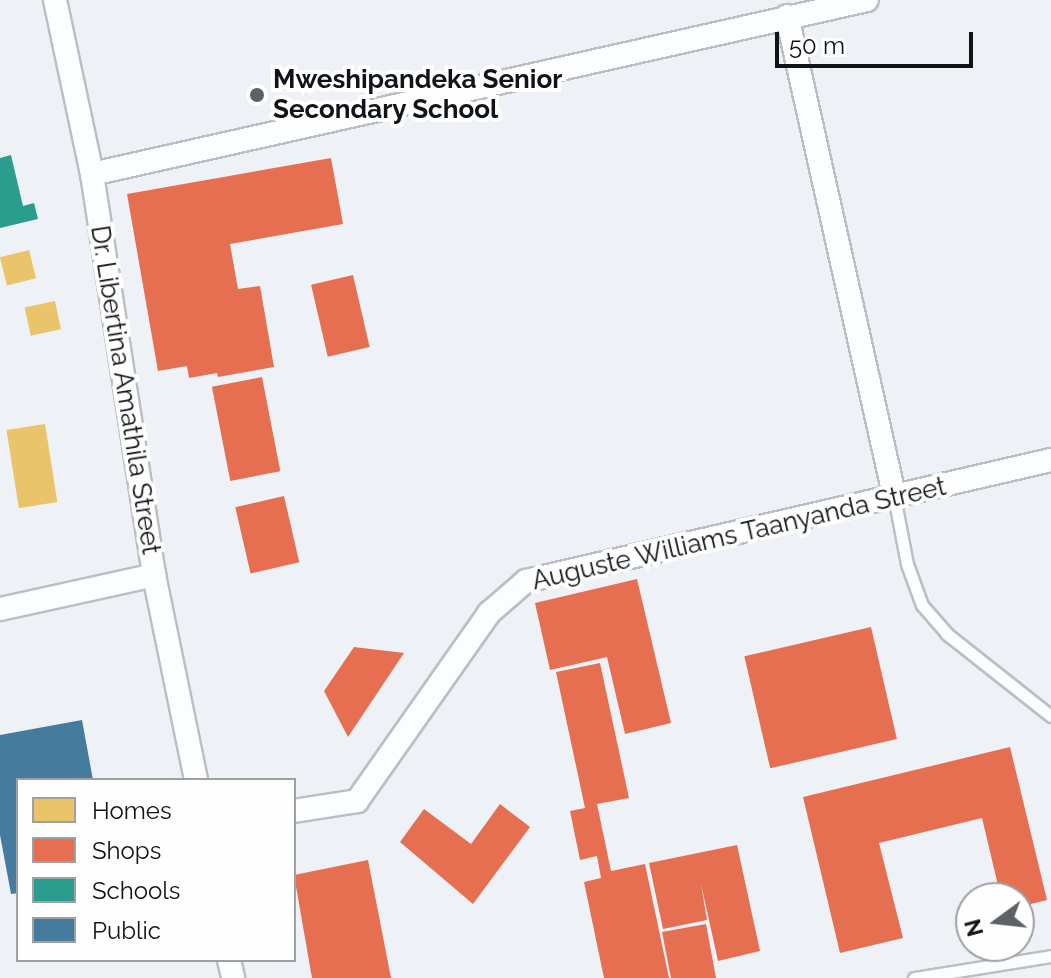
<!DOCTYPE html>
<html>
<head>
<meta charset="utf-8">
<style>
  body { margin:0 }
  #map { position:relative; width:1051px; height:978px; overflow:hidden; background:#eef2f7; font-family:Raleway,sans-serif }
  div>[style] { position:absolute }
  .homes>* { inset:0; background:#e9c46a; transform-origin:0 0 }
  .shops>* { inset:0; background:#e76f51; transform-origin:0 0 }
  .schools>* { inset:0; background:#2a9d8f }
  .public>* { inset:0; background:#457b9d }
  .roads { filter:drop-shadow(2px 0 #bbbec2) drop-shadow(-2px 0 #bbbec2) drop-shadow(0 2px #bbbec2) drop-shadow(0 -2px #bbbec2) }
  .service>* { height:11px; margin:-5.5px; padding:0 5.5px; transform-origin:5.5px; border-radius:5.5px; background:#fcfdfe }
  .minor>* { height:22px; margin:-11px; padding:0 11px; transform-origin:11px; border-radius:11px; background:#fcfdfe }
  .dots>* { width:22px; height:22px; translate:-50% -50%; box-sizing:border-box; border:4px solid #fefefe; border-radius:50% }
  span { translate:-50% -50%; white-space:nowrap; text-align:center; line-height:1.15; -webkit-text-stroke:8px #fefefe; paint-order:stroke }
  .poi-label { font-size:26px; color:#111316; font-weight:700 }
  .left { translate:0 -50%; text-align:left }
  .street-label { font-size:26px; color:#111316 }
  .legend { position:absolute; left:16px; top:778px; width:280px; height:184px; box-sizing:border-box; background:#fefefe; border:2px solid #9fa0a1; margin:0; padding:10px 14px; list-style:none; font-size:24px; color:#111316 }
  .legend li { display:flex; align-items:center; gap:16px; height:40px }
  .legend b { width:40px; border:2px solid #9fa0a1 }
  .north { position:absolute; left:955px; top:882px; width:80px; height:80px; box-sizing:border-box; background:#fefefe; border:2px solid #9fa0a1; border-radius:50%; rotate:255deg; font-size:22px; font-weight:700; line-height:32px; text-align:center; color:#111316 }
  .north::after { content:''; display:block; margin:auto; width:28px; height:36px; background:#5e6165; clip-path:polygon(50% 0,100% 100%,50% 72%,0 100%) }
  .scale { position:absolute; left:775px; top:32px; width:198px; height:36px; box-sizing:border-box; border:4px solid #111316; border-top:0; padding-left:10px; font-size:24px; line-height:28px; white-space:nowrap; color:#111316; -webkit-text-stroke:6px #fefefe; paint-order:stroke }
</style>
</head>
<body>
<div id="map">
  <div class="homes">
    <div style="left:29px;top:250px;width:29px;height:30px;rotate:76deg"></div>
    <div style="left:55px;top:301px;width:29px;height:31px;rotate:78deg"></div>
    <div style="left:45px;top:424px;width:79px;height:39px;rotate:81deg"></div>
  </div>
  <div class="shops">
    <div style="clip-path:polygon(331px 158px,343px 224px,230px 244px,238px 289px,260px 286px,274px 367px,218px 377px,217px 373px,189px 378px,187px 366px,158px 371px,127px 194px)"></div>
    <div style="left:353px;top:275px;width:74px;height:43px;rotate:77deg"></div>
    <div style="left:262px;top:377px;width:96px;height:51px;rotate:79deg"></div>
    <div style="left:284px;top:496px;width:68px;height:50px;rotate:77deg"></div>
    <div style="clip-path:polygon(637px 579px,671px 723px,625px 734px,607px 657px,550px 670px,535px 603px)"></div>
    <div style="left:871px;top:627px;width:115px;height:130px;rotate:77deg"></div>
    <div style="clip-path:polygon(354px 647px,404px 653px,348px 737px,324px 691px)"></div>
    <div style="clip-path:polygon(600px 663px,629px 798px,597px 804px,611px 871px,645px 864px,669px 978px,604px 978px,584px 882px,601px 878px,597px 856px,580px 860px,570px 811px,585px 808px,556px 672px)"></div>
    <div style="clip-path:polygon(1010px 747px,1047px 900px,1019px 907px,1019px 898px,1001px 898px,982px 818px,879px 843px,903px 938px,840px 953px,803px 797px)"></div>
    <div style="clip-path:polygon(500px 804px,530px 827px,473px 904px,400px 842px,424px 809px,471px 844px)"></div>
    <div style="clip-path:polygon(737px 845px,760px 951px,718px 961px,701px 884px,707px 920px,663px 929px,649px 863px)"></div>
    <div style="clip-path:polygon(368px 860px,391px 978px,312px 978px,294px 875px)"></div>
    <div style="clip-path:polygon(706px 924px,716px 978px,671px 978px,662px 932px)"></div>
  </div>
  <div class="schools">
    <div style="clip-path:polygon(11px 155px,23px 206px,34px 203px,38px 219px,0 228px,0 158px)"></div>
  </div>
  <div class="public">
    <div style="clip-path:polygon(82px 720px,93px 780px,18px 780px,18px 893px,11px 894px,0 835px,0 735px)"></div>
  </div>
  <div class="roads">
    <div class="service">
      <div style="left:894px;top:496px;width:69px;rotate:79.2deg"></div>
      <div style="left:907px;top:564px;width:44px;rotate:69.9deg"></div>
      <div style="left:922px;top:605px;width:38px;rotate:49deg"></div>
      <div style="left:947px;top:634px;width:132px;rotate:38.3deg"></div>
      <div style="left:914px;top:978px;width:139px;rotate:-9.1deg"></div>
    </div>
    <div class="minor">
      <div style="left:55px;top:0;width:178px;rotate:78deg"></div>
      <div style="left:92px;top:174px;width:406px;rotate:81.2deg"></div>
      <div style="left:154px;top:575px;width:209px;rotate:78.4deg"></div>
      <div style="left:787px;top:16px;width:492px;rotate:77.4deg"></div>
      <div style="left:92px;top:174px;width:794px;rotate:-12.65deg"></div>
      <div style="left:0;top:609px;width:158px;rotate:-12.4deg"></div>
      <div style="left:294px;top:811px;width:64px;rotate:-9deg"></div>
      <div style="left:357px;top:801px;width:230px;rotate:-54.9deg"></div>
      <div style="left:489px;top:613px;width:49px;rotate:-40.9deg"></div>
      <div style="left:526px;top:581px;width:539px;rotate:-12.98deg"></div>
      <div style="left:229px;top:960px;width:18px;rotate:77deg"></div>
    </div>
  </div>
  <div class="dots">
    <div style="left:257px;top:95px;background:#5e6165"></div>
  </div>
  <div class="poi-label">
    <span class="left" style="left:273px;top:95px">Mweshipandeka Senior<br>Secondary School</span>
  </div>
  <div class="street-label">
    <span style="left:125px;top:390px;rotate:81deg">Dr. Libertina Amathila Street</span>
    <span style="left:739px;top:534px;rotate:-13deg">Auguste Williams Taanyanda Street</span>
  </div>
  <ul class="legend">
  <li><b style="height:22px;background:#e9c46a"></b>Homes</li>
  <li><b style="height:22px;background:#e76f51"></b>Shops</li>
  <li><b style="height:22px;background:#2a9d8f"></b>Schools</li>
  <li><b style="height:22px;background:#457b9d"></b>Public</li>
  </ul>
  <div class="north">N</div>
  <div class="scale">50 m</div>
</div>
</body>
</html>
